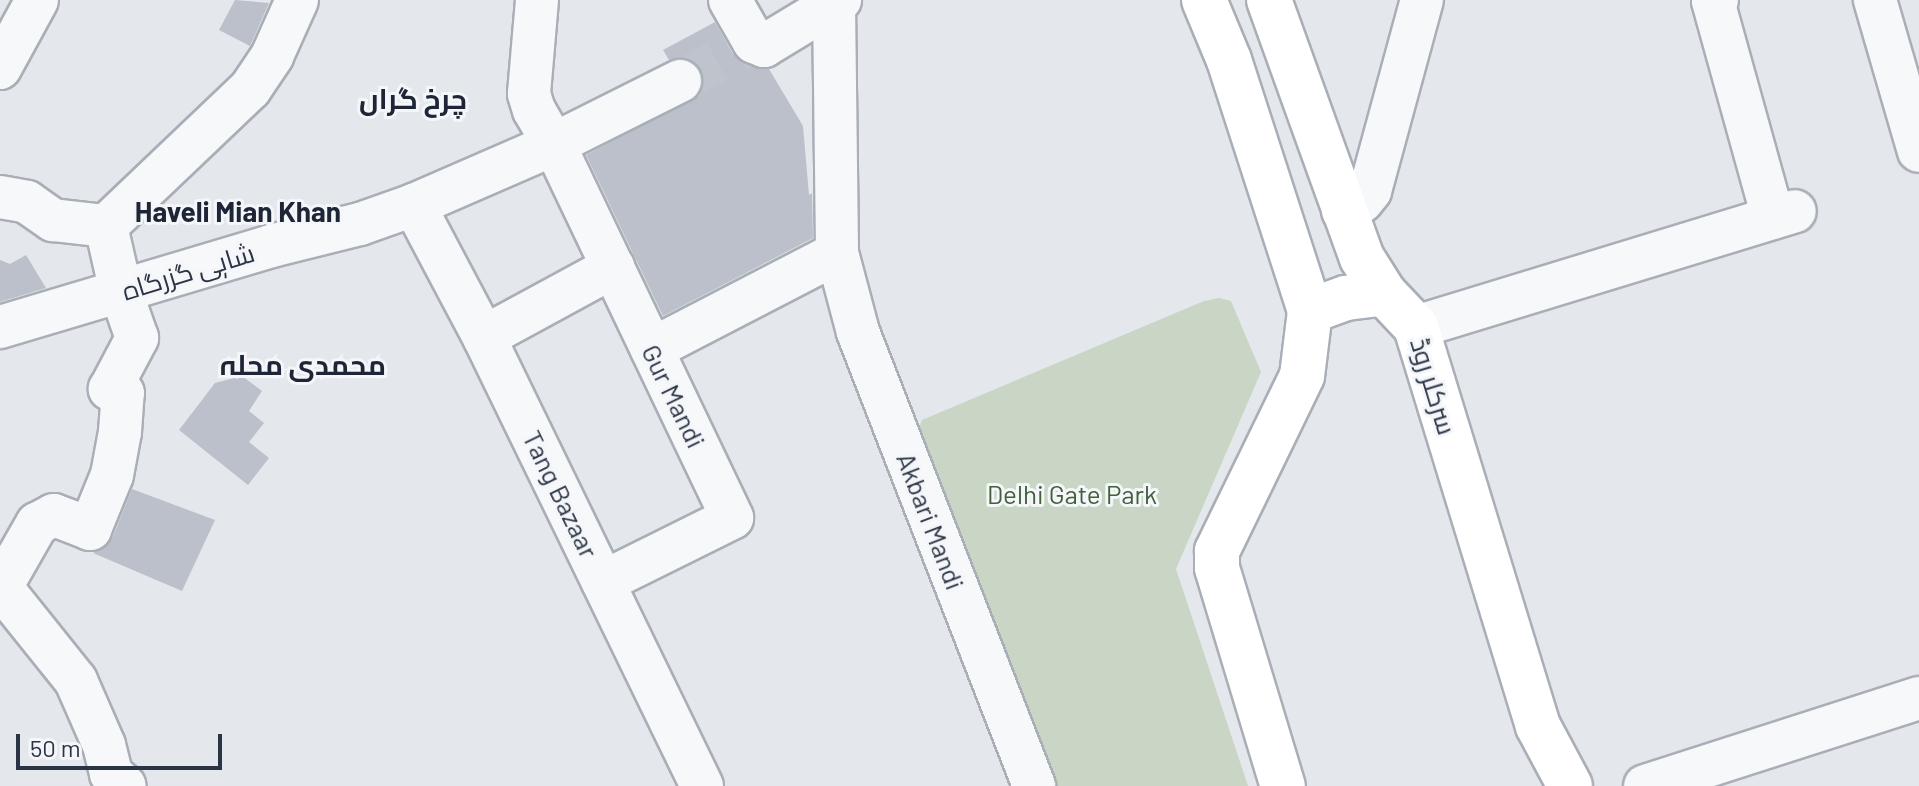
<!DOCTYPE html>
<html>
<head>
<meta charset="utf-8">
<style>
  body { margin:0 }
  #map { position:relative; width:1919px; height:786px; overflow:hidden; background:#e4e7ec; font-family:Barlow,Cairo,sans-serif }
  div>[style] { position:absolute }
  .green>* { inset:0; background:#c9d6c5 }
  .building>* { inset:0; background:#bbc0ca }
  .minor-tunnel>* { height:42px; margin-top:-21px; transform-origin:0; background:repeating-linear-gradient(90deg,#bfc3cb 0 42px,transparent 0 63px) }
  .roads { filter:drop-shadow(2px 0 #a9aeb7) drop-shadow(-2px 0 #a9aeb7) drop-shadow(0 2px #a9aeb7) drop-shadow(0 -2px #a9aeb7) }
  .minor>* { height:42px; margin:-21px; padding:0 21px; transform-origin:21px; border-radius:21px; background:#f7f8fa }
  .major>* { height:44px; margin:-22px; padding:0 22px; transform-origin:22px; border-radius:22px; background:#fff }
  span { translate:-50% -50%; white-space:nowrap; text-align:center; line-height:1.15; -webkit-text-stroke:6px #f4f6f9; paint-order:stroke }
  .street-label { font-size:26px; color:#2b3445 }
  .park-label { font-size:26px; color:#3f6138 }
  .neighbourhood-label { font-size:28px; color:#1d2536; font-weight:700 }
  .scale { position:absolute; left:16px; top:734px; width:206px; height:36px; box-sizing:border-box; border:4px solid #2b3445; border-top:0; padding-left:10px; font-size:24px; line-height:28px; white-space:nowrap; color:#2b3445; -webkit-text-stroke:6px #f4f6f9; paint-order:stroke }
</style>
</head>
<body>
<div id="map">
  <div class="green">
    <div style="clip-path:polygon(1219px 298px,1231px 301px,1261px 372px,1176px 569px,1248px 786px,1050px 786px,916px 435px,922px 420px,1204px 301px)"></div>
  </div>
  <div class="building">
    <div style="clip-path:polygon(235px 0,269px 3px,250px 46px,219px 30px)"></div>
    <div style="clip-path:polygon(715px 22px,733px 54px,744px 64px,769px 69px,803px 126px,809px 195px,812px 193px,813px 238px,663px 316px,586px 155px,700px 95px,704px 82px,701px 70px,693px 61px,682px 57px,669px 60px,663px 50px)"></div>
    <div style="clip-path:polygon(26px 255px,46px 288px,0 302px,0 260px,10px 264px)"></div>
    <div style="clip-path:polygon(242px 376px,262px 391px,249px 411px,264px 423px,249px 442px,269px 458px,248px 485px,179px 430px,215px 383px)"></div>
    <div style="clip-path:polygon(132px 489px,215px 520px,182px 591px,93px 553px,104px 548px,112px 539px)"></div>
  </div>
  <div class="minor-tunnel">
    <div style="left:680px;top:81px;width:84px;rotate:-27.8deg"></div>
  </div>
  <div class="roads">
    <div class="minor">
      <div style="left:537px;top:0;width:94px;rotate:94.9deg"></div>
      <div style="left:529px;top:94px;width:17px;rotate:73deg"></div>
      <div style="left:534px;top:110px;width:39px;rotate:60deg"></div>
      <div style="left:554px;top:144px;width:414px;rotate:64.5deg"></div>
      <div style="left:732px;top:518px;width:144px;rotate:153.6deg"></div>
      <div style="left:730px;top:0;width:48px;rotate:60.3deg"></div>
      <div style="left:754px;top:42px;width:11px;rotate:22deg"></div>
      <div style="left:764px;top:46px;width:89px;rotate:-31.2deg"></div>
      <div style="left:1717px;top:0;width:4px;rotate:166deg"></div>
      <div style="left:1713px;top:1px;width:225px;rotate:74.5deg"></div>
      <div style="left:1875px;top:0;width:157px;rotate:73.8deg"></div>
      <div style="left:834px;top:3px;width:250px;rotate:89.3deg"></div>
      <div style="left:837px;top:253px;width:82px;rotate:75.1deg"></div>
      <div style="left:858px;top:332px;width:487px;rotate:68.8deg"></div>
      <div style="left:0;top:68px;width:77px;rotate:-61.4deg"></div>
      <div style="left:0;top:197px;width:27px;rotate:10deg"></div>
      <div style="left:27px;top:202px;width:32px;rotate:35deg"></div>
      <div style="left:53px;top:220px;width:53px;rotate:6.5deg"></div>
      <div style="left:414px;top:205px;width:149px;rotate:62.1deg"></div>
      <div style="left:484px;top:337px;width:499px;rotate:64.1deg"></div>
      <div style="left:1343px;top:211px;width:21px;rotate:-28deg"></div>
      <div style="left:1362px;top:201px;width:13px;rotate:-51deg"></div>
      <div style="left:1370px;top:191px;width:198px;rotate:-74.8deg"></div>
      <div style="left:0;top:327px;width:283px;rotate:-16.6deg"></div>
      <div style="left:271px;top:246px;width:92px;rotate:-13.9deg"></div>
      <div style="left:360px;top:224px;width:57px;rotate:-19.4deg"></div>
      <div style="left:414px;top:205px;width:153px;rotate:-23.5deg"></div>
      <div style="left:554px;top:144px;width:141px;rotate:-26.6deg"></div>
      <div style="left:1416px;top:327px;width:396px;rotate:-17deg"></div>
      <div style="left:484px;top:337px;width:147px;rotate:-28.5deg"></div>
      <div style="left:652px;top:349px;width:208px;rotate:-27.4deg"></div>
      <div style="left:0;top:586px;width:122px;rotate:51.3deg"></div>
      <div style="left:76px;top:681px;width:70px;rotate:66.4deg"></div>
      <div style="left:104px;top:745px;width:30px;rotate:76deg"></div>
      <div style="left:111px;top:774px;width:18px;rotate:41deg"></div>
      <div style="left:1px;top:587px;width:73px;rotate:-60.3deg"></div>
      <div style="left:37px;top:524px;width:19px;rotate:-28deg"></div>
      <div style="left:54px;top:515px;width:39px;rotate:21deg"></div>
      <div style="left:90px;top:529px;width:58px;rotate:-67.8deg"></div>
      <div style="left:112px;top:475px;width:44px;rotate:-79.5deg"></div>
      <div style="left:120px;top:432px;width:39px;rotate:-86deg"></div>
      <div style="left:123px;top:393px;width:14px;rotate:-163deg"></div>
      <div style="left:110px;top:389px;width:58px;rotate:-62.1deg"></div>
      <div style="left:137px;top:338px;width:49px;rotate:-109.2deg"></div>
      <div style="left:121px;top:292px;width:68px;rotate:-102.8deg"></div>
      <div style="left:106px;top:226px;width:199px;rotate:-43.6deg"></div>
      <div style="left:250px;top:89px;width:40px;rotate:-56deg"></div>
      <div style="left:272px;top:56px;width:61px;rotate:-65.9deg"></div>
      <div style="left:1645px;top:786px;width:288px;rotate:-17.8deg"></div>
    </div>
    <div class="major">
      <div style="left:1204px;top:0;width:65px;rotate:67.4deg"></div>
      <div style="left:1229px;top:60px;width:264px;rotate:72.1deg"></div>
      <div style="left:1310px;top:311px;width:65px;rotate:97deg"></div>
      <div style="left:1302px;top:376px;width:195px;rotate:115.9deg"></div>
      <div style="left:1217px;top:551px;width:17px;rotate:90deg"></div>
      <div style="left:1217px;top:568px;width:228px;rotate:73.2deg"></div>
      <div style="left:1269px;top:0;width:274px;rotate:70.2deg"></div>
      <div style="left:1362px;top:258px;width:41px;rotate:57.8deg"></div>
      <div style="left:1384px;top:293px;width:47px;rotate:46.7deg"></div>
      <div style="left:1416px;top:327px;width:417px;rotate:73deg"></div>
      <div style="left:1538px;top:726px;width:68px;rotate:61.9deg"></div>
      <div style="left:1310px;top:311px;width:38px;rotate:-20deg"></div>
      <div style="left:1346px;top:298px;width:38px;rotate:-7deg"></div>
    </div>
  </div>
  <div class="street-label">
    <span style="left:188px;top:271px;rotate:-17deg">شاہی گزرگاہ</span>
    <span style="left:1434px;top:386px;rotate:73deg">سرکلر روڈ</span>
    <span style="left:674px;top:396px;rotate:64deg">Gur Mandi</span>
    <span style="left:561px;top:494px;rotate:64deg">Tang Bazaar</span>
    <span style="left:931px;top:521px;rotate:69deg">Akbari Mandi</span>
  </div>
  <div class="park-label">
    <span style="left:1072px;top:494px">Delhi Gate Park</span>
  </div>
  <div class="neighbourhood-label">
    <span style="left:413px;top:98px">چرخ گراں</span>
    <span style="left:238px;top:211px">Haveli Mian Khan</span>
    <span style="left:303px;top:364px">محمدی محلہ</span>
  </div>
  <div class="scale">50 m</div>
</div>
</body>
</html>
